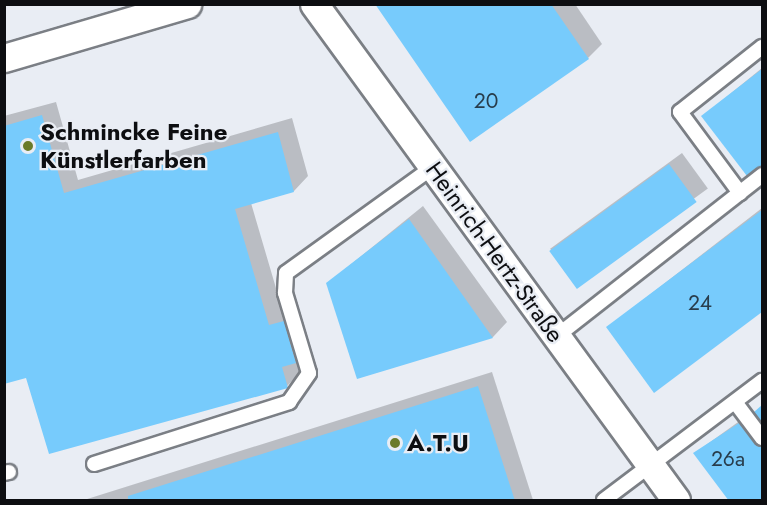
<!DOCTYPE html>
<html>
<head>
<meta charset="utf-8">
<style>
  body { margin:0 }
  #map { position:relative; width:767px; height:505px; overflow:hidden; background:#e9edf4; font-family:Jost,sans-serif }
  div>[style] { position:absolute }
  .shadow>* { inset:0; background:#0003; transform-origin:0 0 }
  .building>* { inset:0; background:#77cbfc; transform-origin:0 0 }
  .roads { filter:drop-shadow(2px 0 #7b7f85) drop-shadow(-2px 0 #7b7f85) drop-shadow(0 2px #7b7f85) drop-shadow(0 -2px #7b7f85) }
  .lane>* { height:14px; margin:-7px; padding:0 7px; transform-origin:7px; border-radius:7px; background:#fff }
  .street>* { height:27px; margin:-13.5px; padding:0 13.5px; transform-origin:13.5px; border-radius:13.5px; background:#fff }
  .dots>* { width:16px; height:16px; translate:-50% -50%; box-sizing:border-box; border:3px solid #e9edf4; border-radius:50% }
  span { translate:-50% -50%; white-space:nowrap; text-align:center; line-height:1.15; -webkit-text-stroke:4.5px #e9edf4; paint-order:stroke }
  .number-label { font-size:21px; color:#283d4c }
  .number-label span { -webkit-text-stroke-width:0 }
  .poi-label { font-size:24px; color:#0d0e11; font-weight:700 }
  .left { translate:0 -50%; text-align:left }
  .street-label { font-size:24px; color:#0d0e11 }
  .frame { position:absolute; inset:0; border:6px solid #0d0e11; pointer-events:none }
</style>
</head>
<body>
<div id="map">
  <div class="shadow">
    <div style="clip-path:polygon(377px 4px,575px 4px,602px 44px,588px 58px)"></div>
    <div style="clip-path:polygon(762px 68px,762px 166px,703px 116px)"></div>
    <div style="clip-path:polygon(56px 102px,78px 180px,292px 118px,308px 176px,294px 191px,251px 203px,283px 312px,298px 307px,310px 347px,298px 359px,301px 372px,287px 386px,27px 376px,4px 382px,4px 116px)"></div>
    <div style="left:682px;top:153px;width:44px;height:163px;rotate:54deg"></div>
    <div style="clip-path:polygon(423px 206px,507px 322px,493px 337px,358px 378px,328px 283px)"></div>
    <div style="clip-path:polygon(762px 208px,762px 310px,655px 391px,608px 327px)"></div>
    <div style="clip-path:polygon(492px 372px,533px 500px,84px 500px)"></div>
    <div style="clip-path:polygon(752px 412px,762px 426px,762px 500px,731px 500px,695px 453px)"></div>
  </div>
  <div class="building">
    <div style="clip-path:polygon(375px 4px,551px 4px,589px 59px,470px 142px)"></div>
    <div style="clip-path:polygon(762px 69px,762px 166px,747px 176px,701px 116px)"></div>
    <div style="clip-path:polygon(42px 115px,64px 193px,278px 132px,294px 192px,235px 209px,269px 325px,284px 321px,296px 363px,282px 367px,288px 388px,49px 454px,26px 378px,4px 384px,4px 126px)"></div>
    <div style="left:669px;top:164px;width:47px;height:148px;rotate:54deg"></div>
    <div style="clip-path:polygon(762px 210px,762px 312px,654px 393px,606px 327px)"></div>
    <div style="clip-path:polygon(409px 219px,493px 338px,357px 379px,326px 283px)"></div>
    <div style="clip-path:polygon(478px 386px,515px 501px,128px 501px,128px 496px)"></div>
    <div style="clip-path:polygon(762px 405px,762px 424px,754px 412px)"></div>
    <div style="clip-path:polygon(739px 423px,762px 447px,762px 501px,729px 501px,693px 453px)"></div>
  </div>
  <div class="roads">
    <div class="lane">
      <div style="left:740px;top:193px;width:101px;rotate:-126.5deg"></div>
      <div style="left:680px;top:112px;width:105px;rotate:-38.4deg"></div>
      <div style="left:557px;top:336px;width:261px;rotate:-38.1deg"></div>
      <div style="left:735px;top:402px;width:45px;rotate:53.1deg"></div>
      <div style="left:94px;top:464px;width:205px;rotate:-17.6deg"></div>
      <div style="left:289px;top:402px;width:35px;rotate:-55deg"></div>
      <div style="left:309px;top:373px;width:84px;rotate:-106.7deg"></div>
      <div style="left:285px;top:293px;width:20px;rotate:-87deg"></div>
      <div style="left:286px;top:273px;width:181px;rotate:-35.8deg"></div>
      <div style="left:4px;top:473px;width:5px;rotate:-11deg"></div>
      <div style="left:604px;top:500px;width:198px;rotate:-37deg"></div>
    </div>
    <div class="street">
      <div style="left:314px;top:4px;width:614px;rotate:53.88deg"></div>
      <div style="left:4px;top:58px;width:191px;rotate:-16.4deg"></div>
    </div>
  </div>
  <div class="dots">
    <div style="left:28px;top:146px;background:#6a7b29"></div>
    <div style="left:395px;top:443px;background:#6a7b29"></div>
  </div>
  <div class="number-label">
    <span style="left:486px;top:101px">20</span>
    <span style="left:700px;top:303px">24</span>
    <span style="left:728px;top:459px">26a</span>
  </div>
  <div class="poi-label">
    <span class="left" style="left:40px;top:146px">Schmincke Feine<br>Künstlerfarben</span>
    <span class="left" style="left:407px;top:443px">A.T.U</span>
  </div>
  <div class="street-label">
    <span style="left:495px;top:252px;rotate:54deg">Heinrich-Hertz-Straße</span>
  </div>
  <div class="frame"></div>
</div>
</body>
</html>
